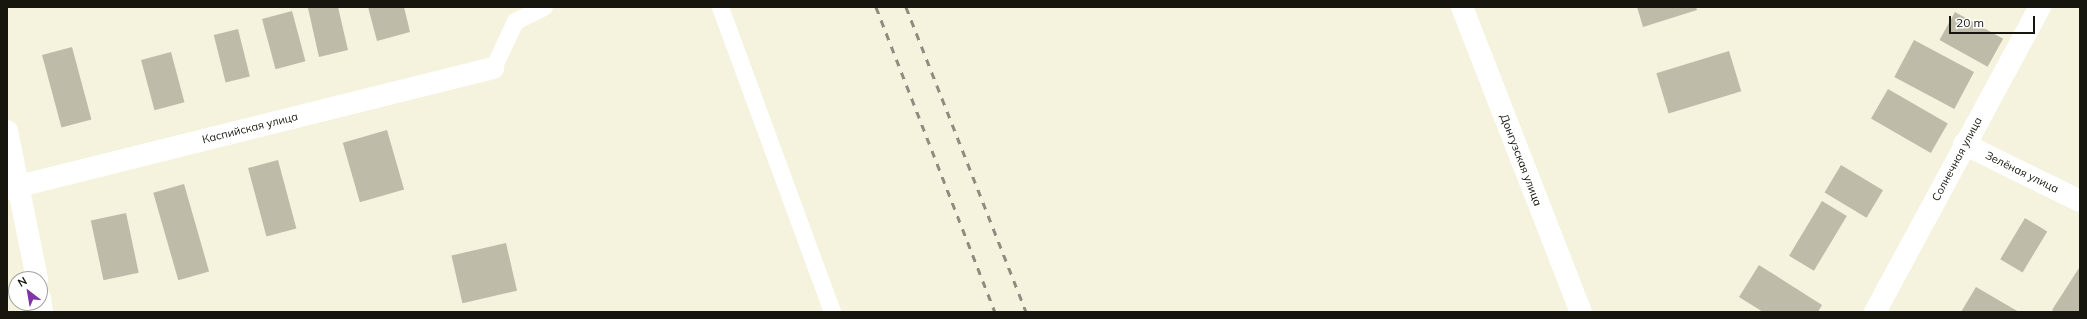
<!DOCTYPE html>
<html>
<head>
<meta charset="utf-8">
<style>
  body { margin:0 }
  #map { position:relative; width:2087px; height:319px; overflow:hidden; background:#f5f3de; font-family:Mulish,sans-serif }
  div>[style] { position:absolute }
  .building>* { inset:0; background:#bebca8; transform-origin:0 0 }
  .lane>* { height:17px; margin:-8.5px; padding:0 8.5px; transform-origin:8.5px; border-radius:8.5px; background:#fff }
  .street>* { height:22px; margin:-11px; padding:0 11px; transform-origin:11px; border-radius:11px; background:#fff }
  .secondary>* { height:22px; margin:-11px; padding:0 11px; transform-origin:11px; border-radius:11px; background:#fff }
  .highway>* { height:22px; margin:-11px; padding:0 11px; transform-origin:11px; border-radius:11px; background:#fff }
  .rail>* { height:3px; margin-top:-1.5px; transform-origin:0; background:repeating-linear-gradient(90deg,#8e8c7e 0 7px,transparent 0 14px) }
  span { translate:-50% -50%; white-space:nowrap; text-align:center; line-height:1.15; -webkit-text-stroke:3px #fff; paint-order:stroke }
  .street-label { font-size:11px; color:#16150e }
  .frame { position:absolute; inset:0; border:8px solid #16150e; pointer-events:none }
  .north { position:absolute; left:8px; top:271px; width:40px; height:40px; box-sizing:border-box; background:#fff; border:1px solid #a2a19f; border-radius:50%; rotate:329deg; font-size:11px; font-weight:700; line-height:16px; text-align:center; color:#16150e }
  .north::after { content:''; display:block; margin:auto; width:14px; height:18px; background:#8234a5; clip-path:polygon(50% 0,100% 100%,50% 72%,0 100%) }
  .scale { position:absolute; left:1949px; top:16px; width:86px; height:18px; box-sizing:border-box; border:2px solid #16150e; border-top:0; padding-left:5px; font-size:12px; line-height:14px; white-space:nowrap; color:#16150e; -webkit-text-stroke:3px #fff; paint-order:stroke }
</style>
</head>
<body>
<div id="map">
  <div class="building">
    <div style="clip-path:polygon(311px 7px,338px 7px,348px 50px,319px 57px,308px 8px)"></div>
    <div style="clip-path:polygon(368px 7px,404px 7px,410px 32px,377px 41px)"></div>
    <div style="clip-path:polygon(1637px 7px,1696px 7px,1697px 10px,1643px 27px)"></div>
    <div style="left:292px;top:11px;width:52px;height:31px;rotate:75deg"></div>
    <div style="left:1955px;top:12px;width:55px;height:32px;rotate:29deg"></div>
    <div style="left:238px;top:29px;width:49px;height:25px;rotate:76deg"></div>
    <div style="left:1914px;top:40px;width:68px;height:42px;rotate:28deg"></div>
    <div style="left:72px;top:47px;width:75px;height:31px;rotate:75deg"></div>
    <div style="left:1729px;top:51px;width:42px;height:76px;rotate:73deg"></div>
    <div style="left:171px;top:52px;width:52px;height:31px;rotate:75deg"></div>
    <div style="left:1888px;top:89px;width:69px;height:34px;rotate:30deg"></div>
    <div style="left:387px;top:130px;width:62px;height:46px;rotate:74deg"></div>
    <div style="left:278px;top:160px;width:71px;height:31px;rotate:75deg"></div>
    <div style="left:1841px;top:165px;width:49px;height:32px;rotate:31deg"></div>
    <div style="left:184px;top:184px;width:91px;height:32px;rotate:74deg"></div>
    <div style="left:1822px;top:201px;width:29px;height:64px;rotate:31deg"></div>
    <div style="left:126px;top:213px;width:61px;height:36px;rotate:78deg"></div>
    <div style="left:2025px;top:218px;width:26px;height:48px;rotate:31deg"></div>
    <div style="left:506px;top:243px;width:49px;height:56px;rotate:77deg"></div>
    <div style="clip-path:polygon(1759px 265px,1822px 305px,1818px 312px,1763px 312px,1739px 297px)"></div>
    <div style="clip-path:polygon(2079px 268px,2080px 312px,2055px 312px,2052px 310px)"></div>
    <div style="clip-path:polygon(1976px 287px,2019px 312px,1961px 312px)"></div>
  </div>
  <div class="lane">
    <div style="left:720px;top:7px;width:325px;rotate:69.8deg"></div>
    <div style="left:493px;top:68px;width:52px;rotate:-64.9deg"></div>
    <div style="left:515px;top:21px;width:32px;rotate:-26deg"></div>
  </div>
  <div class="street">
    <div style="left:1964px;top:144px;width:129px;rotate:26.2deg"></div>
    <div style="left:7px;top:189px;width:501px;rotate:-13.98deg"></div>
    <div style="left:1875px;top:312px;width:347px;rotate:-61.6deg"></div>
  </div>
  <div class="secondary">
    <div style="left:7px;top:131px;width:151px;rotate:78.5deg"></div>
    <div style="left:40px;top:298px;width:14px;rotate:82deg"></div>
  </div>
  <div class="highway">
    <div style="left:1462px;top:7px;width:327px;rotate:68.7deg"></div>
  </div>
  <div class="rail">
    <div style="left:876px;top:7px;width:327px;rotate:68.7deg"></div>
    <div style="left:906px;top:7px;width:328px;rotate:68.5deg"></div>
  </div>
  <div class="street-label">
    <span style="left:250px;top:128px;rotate:-14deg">Каспийская улица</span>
    <span style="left:1957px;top:159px;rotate:-62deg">Солнечная улица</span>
    <span style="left:1521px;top:160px;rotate:69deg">Донгузская улица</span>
    <span style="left:2022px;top:172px;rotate:26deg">Зелёная улица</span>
  </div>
  <div class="frame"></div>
  <div class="north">N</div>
  <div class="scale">20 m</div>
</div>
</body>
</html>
